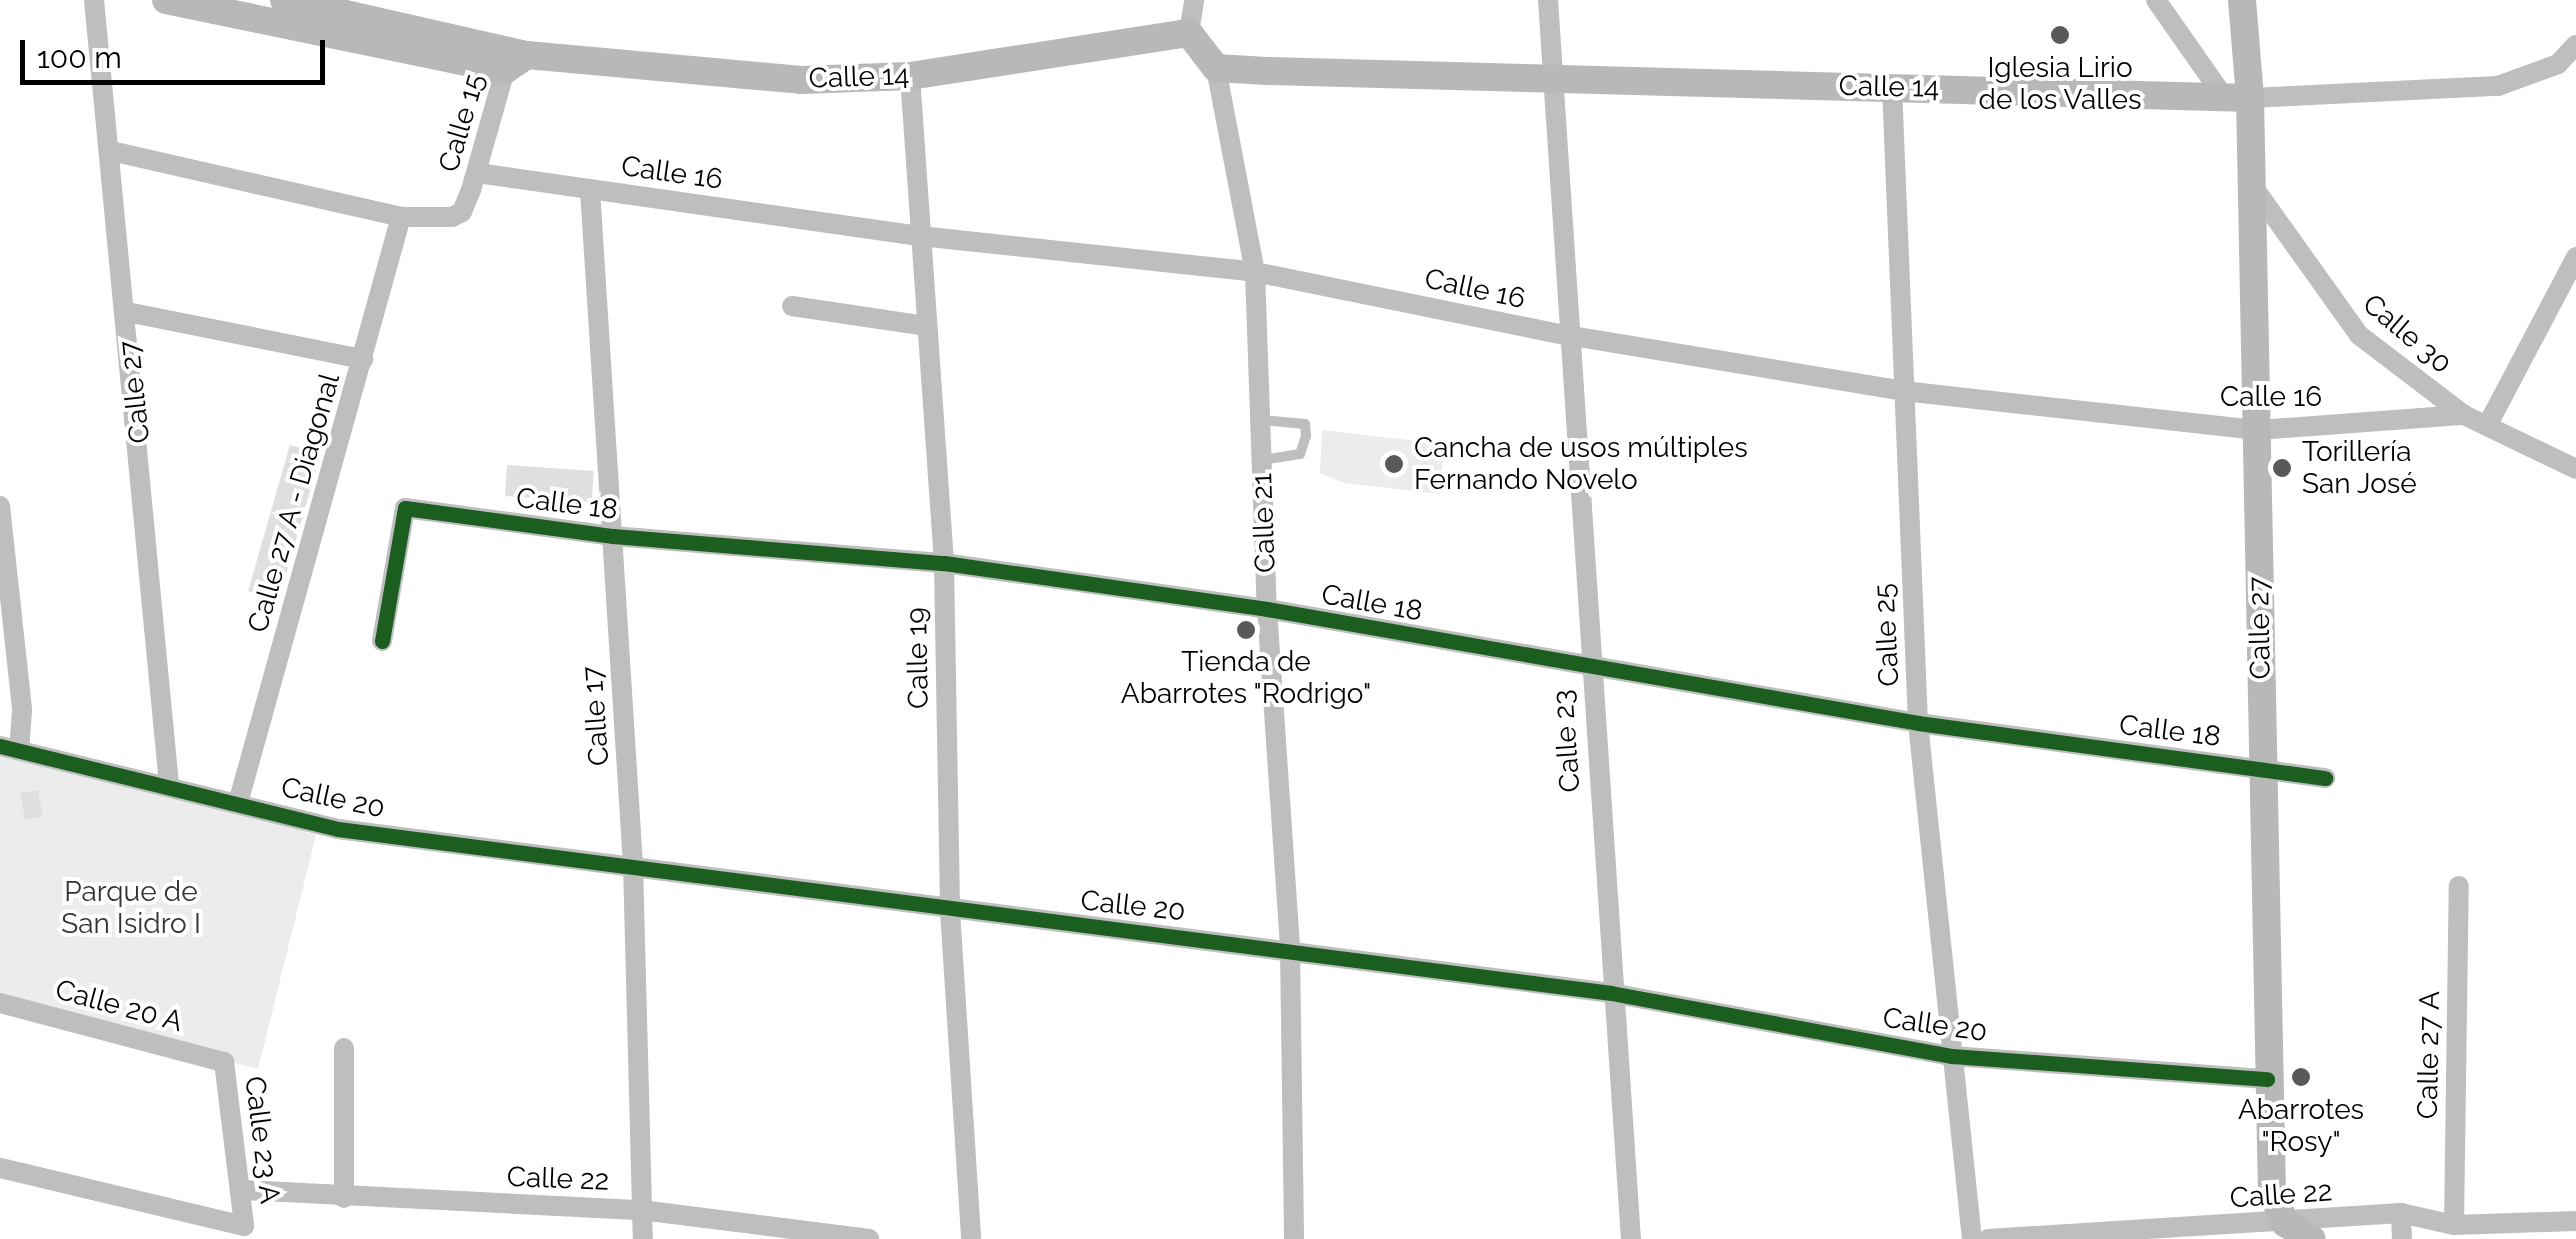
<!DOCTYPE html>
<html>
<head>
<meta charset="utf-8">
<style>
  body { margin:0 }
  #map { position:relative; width:2576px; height:1239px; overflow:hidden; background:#fff; font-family:Raleway,sans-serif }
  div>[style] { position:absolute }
  .green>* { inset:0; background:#ececec }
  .building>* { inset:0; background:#dfdfdf; transform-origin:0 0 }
  .lane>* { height:10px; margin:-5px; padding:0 5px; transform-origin:5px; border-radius:5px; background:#bebebe }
  .street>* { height:20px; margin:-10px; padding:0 10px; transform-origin:10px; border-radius:10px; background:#bebebe }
  .secondary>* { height:28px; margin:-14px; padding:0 14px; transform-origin:14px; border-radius:14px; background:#b8b8b8 }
  .cycleway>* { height:15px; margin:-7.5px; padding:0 7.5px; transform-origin:7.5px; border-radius:7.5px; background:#1b5e20 }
  .dots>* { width:28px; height:28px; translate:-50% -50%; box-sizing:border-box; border:5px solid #fff; border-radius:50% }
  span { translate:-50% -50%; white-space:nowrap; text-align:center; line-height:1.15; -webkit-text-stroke:8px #fff; paint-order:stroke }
  .poi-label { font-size:28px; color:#000 }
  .left { translate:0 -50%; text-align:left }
  .street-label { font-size:28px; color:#000 }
  .park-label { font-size:28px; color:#333 }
  .scale { position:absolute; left:20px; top:40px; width:305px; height:45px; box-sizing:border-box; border:5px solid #000; border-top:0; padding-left:12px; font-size:30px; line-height:35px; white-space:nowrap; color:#000; -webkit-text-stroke:8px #fff; paint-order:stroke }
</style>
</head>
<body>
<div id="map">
  <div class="green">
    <div style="clip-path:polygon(1322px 430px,1444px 444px,1440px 494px,1344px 483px,1320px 473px)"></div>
    <div style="clip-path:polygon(0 740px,316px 835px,258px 1069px,0 1002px)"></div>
  </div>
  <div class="building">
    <div style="left:290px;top:445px;width:32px;height:152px;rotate:16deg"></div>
    <div style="left:507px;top:465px;width:87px;height:31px;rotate:4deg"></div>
    <div style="left:38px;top:790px;width:27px;height:18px;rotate:80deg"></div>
  </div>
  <div class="lane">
    <div style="left:1261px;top:420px;width:44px;rotate:5.2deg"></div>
    <div style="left:1305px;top:424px;width:12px;rotate:85deg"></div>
    <div style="left:1306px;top:436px;width:19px;rotate:108deg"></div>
    <div style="left:1300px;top:454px;width:37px;rotate:171deg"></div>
  </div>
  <div class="street">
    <div style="left:94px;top:0;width:788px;rotate:84.54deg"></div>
    <div style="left:1548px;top:0;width:1242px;rotate:86.17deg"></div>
    <div style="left:2156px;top:0;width:118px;rotate:55deg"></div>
    <div style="left:1189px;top:33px;width:33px;rotate:-81deg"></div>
    <div style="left:1216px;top:68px;width:208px;rotate:79.2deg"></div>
    <div style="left:1255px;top:272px;width:337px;rotate:88deg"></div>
    <div style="left:1267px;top:609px;width:340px;rotate:86.1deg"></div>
    <div style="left:1290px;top:948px;width:291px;rotate:89.2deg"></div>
    <div style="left:910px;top:76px;width:488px;rotate:86deg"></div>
    <div style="left:944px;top:563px;width:348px;rotate:89deg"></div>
    <div style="left:950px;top:911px;width:329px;rotate:86.3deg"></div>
    <div style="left:1892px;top:87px;width:637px;rotate:87.66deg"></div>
    <div style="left:1918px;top:723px;width:519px;rotate:84.03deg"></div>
    <div style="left:2250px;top:98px;width:248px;rotate:-2.8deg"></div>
    <div style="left:2498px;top:86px;width:64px;rotate:-20.1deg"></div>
    <div style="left:2558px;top:64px;width:26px;rotate:-47deg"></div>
    <div style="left:111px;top:151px;width:297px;rotate:12.8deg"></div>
    <div style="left:401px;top:217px;width:51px"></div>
    <div style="left:452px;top:217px;width:11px;rotate:-27deg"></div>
    <div style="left:462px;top:212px;width:24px;rotate:-68deg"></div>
    <div style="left:471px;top:190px;width:136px;rotate:-74.2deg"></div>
    <div style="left:477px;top:173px;width:447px;rotate:8.1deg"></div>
    <div style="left:920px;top:236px;width:337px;rotate:6.1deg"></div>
    <div style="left:1255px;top:272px;width:317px;rotate:11.5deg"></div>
    <div style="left:1566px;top:335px;width:342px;rotate:9.4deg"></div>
    <div style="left:1903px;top:391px;width:357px;rotate:6.3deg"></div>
    <div style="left:2258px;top:430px;width:207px;rotate:-4.2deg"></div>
    <div style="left:2252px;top:185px;width:184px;rotate:54.5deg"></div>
    <div style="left:2359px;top:335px;width:132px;rotate:37.3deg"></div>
    <div style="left:2464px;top:415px;width:124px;rotate:25.7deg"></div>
    <div style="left:590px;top:190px;width:675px;rotate:86.35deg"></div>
    <div style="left:633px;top:864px;width:375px;rotate:88.5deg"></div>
    <div style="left:792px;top:306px;width:135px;rotate:8.5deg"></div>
    <div style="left:127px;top:312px;width:241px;rotate:11.3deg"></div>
    <div style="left:2487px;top:426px;width:191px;rotate:-62.2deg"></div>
    <div style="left:0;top:506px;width:205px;rotate:83.8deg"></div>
    <div style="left:22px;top:710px;width:39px;rotate:94deg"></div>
    <div style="left:382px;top:641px;width:135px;rotate:-80.2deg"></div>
    <div style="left:405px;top:508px;width:210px;rotate:7.7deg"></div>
    <div style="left:613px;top:536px;width:332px;rotate:4.7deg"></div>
    <div style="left:944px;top:563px;width:326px;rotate:8.1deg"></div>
    <div style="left:1267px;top:609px;width:661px;rotate:9.93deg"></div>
    <div style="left:1918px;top:723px;width:411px;rotate:7.7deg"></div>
    <div style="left:0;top:746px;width:348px;rotate:13.8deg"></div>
    <div style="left:338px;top:829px;width:1284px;rotate:7.34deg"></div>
    <div style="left:1611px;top:993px;width:347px;rotate:10.5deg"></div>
    <div style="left:1952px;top:1056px;width:316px;rotate:4.2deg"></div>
    <div style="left:238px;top:803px;width:608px;rotate:-74.46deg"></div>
    <div style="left:0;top:1003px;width:232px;rotate:14.8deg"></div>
    <div style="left:224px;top:1062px;width:165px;rotate:83deg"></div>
    <div style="left:244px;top:1226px;width:251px;rotate:-166.6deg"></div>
    <div style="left:344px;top:1048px;width:150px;rotate:90deg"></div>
    <div style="left:242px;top:1190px;width:400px;rotate:2.9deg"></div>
    <div style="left:641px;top:1210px;width:230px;rotate:7.2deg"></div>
    <div style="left:2401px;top:1213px;width:26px;rotate:88deg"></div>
    <div style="left:2454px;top:1225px;width:339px;rotate:-89.2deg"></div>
    <div style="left:1988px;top:1239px;width:414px;rotate:-3.6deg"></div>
    <div style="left:2401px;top:1213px;width:54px;rotate:12.8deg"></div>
    <div style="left:2454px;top:1225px;width:122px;rotate:-1.9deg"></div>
  </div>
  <div class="secondary">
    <div style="left:166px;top:0;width:346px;rotate:11.7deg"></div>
    <div style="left:505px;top:70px;width:27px;rotate:-34deg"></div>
    <div style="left:284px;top:0;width:249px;rotate:12.8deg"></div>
    <div style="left:527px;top:55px;width:275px;rotate:5.2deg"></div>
    <div style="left:801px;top:80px;width:109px;rotate:-2.1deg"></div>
    <div style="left:910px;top:76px;width:282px;rotate:-8.8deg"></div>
    <div style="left:1189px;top:33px;width:44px;rotate:52.4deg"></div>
    <div style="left:1216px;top:68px;width:51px;rotate:3.4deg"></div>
    <div style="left:1267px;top:71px;width:983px;rotate:1.57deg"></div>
    <div style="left:2242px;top:0;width:98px;rotate:85.3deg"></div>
    <div style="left:2250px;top:98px;width:1094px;rotate:88.85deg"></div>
    <div style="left:2272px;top:1192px;width:34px;rotate:67deg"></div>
    <div style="left:2285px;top:1223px;width:31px;rotate:31deg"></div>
  </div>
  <div class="cycleway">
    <div style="left:382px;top:641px;width:135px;rotate:-80.2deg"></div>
    <div style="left:405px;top:508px;width:210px;rotate:7.7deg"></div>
    <div style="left:613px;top:536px;width:332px;rotate:4.7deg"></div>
    <div style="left:944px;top:563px;width:326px;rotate:8.1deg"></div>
    <div style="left:1267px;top:609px;width:661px;rotate:9.93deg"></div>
    <div style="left:1918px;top:723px;width:411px;rotate:7.7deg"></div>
    <div style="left:0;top:746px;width:348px;rotate:13.8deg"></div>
    <div style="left:338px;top:829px;width:1284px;rotate:7.34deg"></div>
    <div style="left:1611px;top:993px;width:347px;rotate:10.5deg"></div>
    <div style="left:1952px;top:1056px;width:316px;rotate:4.2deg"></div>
  </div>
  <div class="dots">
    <div style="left:2060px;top:35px;background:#595959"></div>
    <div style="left:1394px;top:464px;background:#595959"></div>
    <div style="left:2282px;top:468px;background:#595959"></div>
    <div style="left:1246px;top:630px;background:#595959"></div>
    <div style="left:2301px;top:1077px;background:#595959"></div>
  </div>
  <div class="poi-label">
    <span style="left:2060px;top:84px">Iglesia Lirio<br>de los Valles</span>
    <span class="left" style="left:1414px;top:464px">Cancha de usos múltiples<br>Fernando Novelo</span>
    <span class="left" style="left:2302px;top:468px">Torillería<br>San José</span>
    <span style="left:1246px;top:678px">Tienda de<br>Abarrotes "Rodrigo"</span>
    <span style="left:2301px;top:1126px">Abarrotes<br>"Rosy"</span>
  </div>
  <div class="street-label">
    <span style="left:859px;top:77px;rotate:-2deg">Calle 14</span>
    <span style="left:1889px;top:87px;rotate:1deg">Calle 14</span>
    <span style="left:462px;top:123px;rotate:-74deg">Calle 15</span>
    <span style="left:672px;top:173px;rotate:8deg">Calle 16</span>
    <span style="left:1475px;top:289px;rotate:12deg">Calle 16</span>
    <span style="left:2407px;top:334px;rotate:40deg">Calle 30</span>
    <span style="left:135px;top:392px;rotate:-96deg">Calle 27</span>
    <span style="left:2271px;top:397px">Calle 16</span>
    <span style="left:294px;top:503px;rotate:-74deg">Calle 27 A - Diagonal</span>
    <span style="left:567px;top:504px;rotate:7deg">Calle 18</span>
    <span style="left:1264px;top:523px;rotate:-92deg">Calle 21</span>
    <span style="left:1372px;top:603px;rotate:10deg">Calle 18</span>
    <span style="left:2260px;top:628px;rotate:-91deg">Calle 27</span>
    <span style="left:1887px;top:635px;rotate:-93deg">Calle 25</span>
    <span style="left:918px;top:658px;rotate:-91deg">Calle 19</span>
    <span style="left:596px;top:716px;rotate:-94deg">Calle 17</span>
    <span style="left:2170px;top:731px;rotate:7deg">Calle 18</span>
    <span style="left:1567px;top:741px;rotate:-94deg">Calle 23</span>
    <span style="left:333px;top:798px;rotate:12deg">Calle 20</span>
    <span style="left:1133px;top:906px;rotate:6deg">Calle 20</span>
    <span style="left:119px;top:1006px;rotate:15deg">Calle 20 A</span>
    <span style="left:1935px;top:1025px;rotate:8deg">Calle 20</span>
    <span style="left:2429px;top:1055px;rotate:-89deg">Calle 27 A</span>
    <span style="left:262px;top:1140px;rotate:83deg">Calle 23 A</span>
    <span style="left:558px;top:1179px;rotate:2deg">Calle 22</span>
    <span style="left:2281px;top:1195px;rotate:-4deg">Calle 22</span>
  </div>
  <div class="park-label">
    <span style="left:131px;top:908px">Parque de<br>San Isidro I</span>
  </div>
  <div class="scale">100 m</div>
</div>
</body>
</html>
